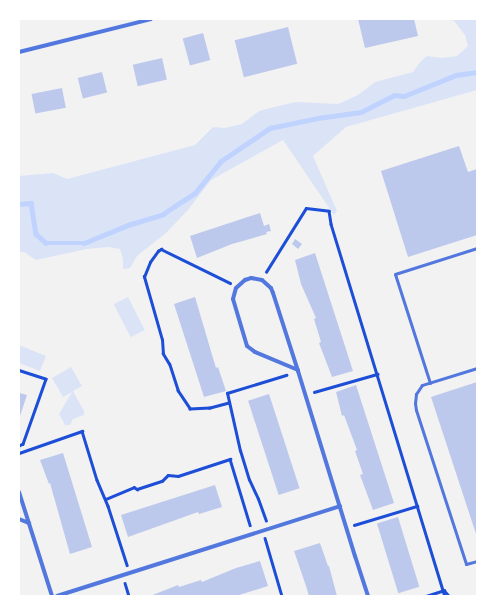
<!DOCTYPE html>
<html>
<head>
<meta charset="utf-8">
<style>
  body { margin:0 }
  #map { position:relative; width:496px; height:615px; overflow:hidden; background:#f2f2f2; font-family:"Varela Round",sans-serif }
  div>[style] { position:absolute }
  .green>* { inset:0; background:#dbe4f7; transform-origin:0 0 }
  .stream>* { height:4.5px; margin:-2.25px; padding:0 2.25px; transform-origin:2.25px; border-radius:2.25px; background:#bfd3fe }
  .building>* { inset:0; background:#bdc9ec; transform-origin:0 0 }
  .path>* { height:2.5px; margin:-1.25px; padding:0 1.25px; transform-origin:1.25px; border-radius:1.25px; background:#1d4ed8 }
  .service>* { height:3px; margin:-1.5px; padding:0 1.5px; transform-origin:1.5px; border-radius:1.5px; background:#5277de }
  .minor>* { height:4px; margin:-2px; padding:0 2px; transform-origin:2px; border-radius:2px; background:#5277de }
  span { translate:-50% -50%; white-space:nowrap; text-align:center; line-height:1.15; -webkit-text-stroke:3px #fff; paint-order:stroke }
  .frame { position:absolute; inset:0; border:20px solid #fff; pointer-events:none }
</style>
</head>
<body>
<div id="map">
  <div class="green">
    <div style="clip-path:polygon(445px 19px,477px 19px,477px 90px,346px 127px,313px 156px,337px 211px,334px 215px,283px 140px,211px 180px,188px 210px,166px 233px,137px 256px,130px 268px,123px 269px,123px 259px,120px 249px,108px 247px,87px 249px,36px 260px,24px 252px,19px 252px,19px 176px,53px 173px,67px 179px,195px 145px,213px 127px,225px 128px,242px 124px,259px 111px,270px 108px,296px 102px,338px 104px,358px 95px,375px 82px,413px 72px,421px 61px,427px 56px,442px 58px,457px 56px,468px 46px,465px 35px,454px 21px)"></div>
    <div style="left:128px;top:297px;width:37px;height:16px;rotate:63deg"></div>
    <div style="clip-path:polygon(19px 345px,46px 356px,40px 371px,19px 363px)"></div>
    <div style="clip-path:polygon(71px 367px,82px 386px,73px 391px,84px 411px,84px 415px,73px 419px,70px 425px,65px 425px,59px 414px,72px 392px,63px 397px,52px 378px)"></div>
  </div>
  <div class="stream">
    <div style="left:19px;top:204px;width:12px;rotate:-5deg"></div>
    <div style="left:31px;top:203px;width:31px;rotate:81deg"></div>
    <div style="left:36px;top:234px;width:13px;rotate:42deg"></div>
    <div style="left:46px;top:243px;width:38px"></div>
    <div style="left:84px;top:243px;width:48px;rotate:-22.2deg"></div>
    <div style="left:128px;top:225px;width:37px;rotate:-17deg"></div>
    <div style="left:163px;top:214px;width:14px;rotate:-34deg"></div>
    <div style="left:175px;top:206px;width:24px;rotate:-33deg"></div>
    <div style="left:195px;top:193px;width:41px;rotate:-50.9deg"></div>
    <div style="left:221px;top:161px;width:59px;rotate:-34deg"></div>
    <div style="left:270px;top:128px;width:49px;rotate:-11.8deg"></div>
    <div style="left:318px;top:118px;width:43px;rotate:-7.9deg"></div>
    <div style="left:361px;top:112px;width:37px;rotate:-27deg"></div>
    <div style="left:394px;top:95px;width:10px;rotate:6deg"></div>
    <div style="left:404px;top:96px;width:56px;rotate:-22deg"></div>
    <div style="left:456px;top:75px;width:21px;rotate:-8deg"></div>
  </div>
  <div class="building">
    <div style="clip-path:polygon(358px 19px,414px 19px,418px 36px,365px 48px)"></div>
    <div style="left:288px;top:27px;width:38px;height:55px;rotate:76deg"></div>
    <div style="left:203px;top:33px;width:28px;height:21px;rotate:75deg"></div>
    <div style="left:162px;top:58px;width:22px;height:30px;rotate:77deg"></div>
    <div style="left:102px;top:72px;width:21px;height:25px;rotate:76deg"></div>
    <div style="left:62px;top:88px;width:20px;height:31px;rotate:79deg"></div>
    <div style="clip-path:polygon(459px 146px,468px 172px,477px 169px,477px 235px,408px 257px,381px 171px)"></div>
    <div style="clip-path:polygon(260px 213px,264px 226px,269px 224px,271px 231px,266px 232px,267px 234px,232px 244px,197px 258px,190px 236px)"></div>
    <div style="clip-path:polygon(295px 239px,302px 244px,298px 249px,292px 244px)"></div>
    <div style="clip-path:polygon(315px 253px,353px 371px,332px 377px,319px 343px,321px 342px,314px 319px,316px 318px,301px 284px,295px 260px)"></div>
    <div style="clip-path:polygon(195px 297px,216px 368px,218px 367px,226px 391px,204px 397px,174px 304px)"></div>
    <div style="clip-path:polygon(477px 382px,477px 537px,431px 397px)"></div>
    <div style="clip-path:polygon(356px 385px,394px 503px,373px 510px,360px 475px,363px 474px,355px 451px,357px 450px,344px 415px,342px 416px,336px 392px)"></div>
    <div style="clip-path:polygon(19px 393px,27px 395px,20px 416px,19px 416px)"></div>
    <div style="left:269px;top:394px;width:99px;height:22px;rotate:72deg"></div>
    <div style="clip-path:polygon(63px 453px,92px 547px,70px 554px,50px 483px,49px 484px,40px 460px)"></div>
    <div style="clip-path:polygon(215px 485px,222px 507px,199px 514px,198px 512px,128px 537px,121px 515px)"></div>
    <div style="left:398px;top:517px;width:73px;height:22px;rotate:73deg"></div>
    <div style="clip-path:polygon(320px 543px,328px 566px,329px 566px,337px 596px,309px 596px,306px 586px,294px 551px)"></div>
    <div style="clip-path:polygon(260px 561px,268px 586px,236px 596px,150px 596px,178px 585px,179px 587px,201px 580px,202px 582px,236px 568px)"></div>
  </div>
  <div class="path">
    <div style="left:266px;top:272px;width:75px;rotate:-58deg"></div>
    <div style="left:306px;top:208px;width:23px;rotate:7deg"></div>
    <div style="left:329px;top:211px;width:13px;rotate:81deg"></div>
    <div style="left:331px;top:224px;width:389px;rotate:73deg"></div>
    <div style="left:19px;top:370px;width:28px;rotate:18deg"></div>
    <div style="left:46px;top:379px;width:69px;rotate:109.5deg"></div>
    <div style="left:23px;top:444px;width:4px;rotate:153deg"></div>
    <div style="left:314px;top:392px;width:66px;rotate:-15.9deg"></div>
    <div style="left:229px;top:403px;width:20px;rotate:165deg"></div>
    <div style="left:210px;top:408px;width:20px;rotate:177deg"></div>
    <div style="left:190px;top:409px;width:22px;rotate:-124deg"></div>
    <div style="left:178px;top:391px;width:28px;rotate:-108deg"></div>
    <div style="left:169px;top:364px;width:12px;rotate:-121deg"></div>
    <div style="left:163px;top:354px;width:14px;rotate:-94deg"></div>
    <div style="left:162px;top:340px;width:66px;rotate:-105.9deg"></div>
    <div style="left:144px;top:277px;width:16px;rotate:-68deg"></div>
    <div style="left:150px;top:262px;width:14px;rotate:-54deg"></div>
    <div style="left:158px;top:251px;width:4px;rotate:-34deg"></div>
    <div style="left:161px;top:249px;width:77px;rotate:26.2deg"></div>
    <div style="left:19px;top:453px;width:67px;rotate:-19.2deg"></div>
    <div style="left:82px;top:431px;width:51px;rotate:73deg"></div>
    <div style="left:97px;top:480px;width:28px;rotate:67deg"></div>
    <div style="left:108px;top:506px;width:62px;rotate:72.1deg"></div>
    <div style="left:106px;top:499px;width:30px;rotate:-23deg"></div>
    <div style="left:134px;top:487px;width:4px;rotate:34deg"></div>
    <div style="left:137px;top:489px;width:26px;rotate:-18deg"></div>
    <div style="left:162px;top:481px;width:8px;rotate:-45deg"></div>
    <div style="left:168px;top:475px;width:10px;rotate:6deg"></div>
    <div style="left:178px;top:476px;width:55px;rotate:-18.1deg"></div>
    <div style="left:230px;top:459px;width:69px;rotate:73.1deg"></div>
    <div style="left:266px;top:521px;width:23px;rotate:-110deg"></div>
    <div style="left:258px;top:499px;width:21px;rotate:-115deg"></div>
    <div style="left:249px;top:480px;width:30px;rotate:-107deg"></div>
    <div style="left:240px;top:451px;width:59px;rotate:-102.6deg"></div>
    <div style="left:227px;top:393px;width:62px;rotate:-17deg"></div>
    <div style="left:354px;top:525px;width:66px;rotate:-16.8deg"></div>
    <div style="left:265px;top:538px;width:60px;rotate:73.7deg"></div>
    <div style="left:125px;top:583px;width:14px;rotate:73deg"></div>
    <div style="left:426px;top:596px;width:19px;rotate:-18deg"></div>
    <div style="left:444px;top:590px;width:8px;rotate:50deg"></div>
  </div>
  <div class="service">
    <div style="left:477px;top:368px;width:58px;rotate:162.8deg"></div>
    <div style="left:422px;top:385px;width:11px;rotate:124deg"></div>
    <div style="left:416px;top:394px;width:9px;rotate:96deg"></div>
    <div style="left:415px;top:403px;width:7px;rotate:82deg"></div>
    <div style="left:416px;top:410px;width:162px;rotate:72deg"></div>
    <div style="left:466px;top:564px;width:11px;rotate:-15deg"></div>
    <div style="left:430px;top:383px;width:114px;rotate:-107.8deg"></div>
    <div style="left:395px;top:274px;width:86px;rotate:-17.6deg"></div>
  </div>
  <div class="minor">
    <div style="left:19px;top:52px;width:136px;rotate:-14deg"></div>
    <div style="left:298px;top:370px;width:47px;rotate:-157.3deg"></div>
    <div style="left:255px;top:352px;width:10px;rotate:-143deg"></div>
    <div style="left:247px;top:346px;width:49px;rotate:-106.6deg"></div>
    <div style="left:233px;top:299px;width:11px;rotate:-75deg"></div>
    <div style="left:236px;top:288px;width:12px;rotate:-42deg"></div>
    <div style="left:245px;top:280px;width:6px;rotate:-18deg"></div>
    <div style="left:251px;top:278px;width:11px;rotate:10deg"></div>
    <div style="left:262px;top:280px;width:12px;rotate:42deg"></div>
    <div style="left:271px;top:288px;width:5px;rotate:68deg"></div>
    <div style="left:273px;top:293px;width:82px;rotate:72.2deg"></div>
    <div style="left:298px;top:371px;width:194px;rotate:72.9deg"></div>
    <div style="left:355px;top:556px;width:42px;rotate:72deg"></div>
    <div style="left:19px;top:492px;width:109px;rotate:72.4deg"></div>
    <div style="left:19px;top:519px;width:11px;rotate:22deg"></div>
    <div style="left:57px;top:596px;width:297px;rotate:-17.6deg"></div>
  </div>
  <div class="frame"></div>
</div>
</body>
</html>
